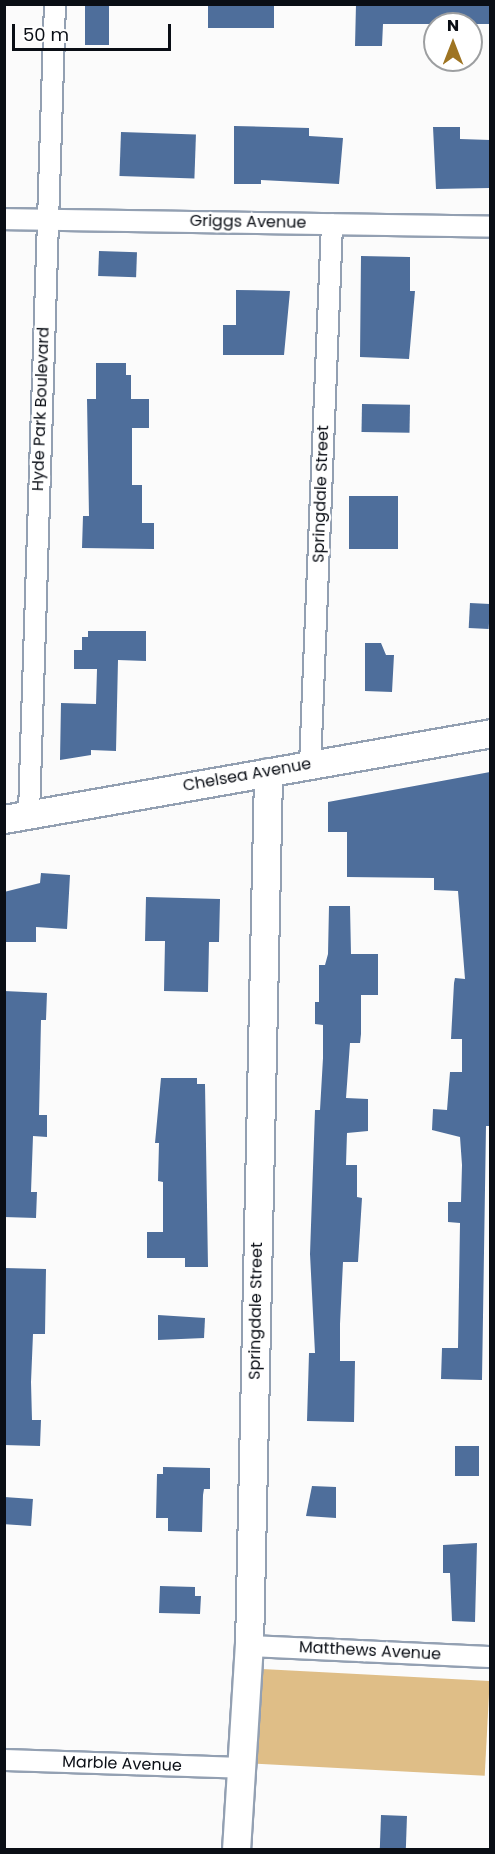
<!DOCTYPE html>
<html>
<head>
<meta charset="utf-8">
<style>
  body { margin:0 }
  #map { position:relative; width:495px; height:1854px; overflow:hidden; background:#fbfbfb; font-family:Poppins,sans-serif }
  div>[style] { position:absolute }
  .forest>* { inset:0; background:#dfbe87; transform-origin:0 0 }
  .building>* { inset:0; background:#4e6e9b; transform-origin:0 0 }
  .roads { filter:drop-shadow(2px 0 #93a0b2) drop-shadow(-2px 0 #93a0b2) drop-shadow(0 2px #93a0b2) drop-shadow(0 -2px #93a0b2) }
  .street>* { height:20px; margin:-10px; padding:0 10px; transform-origin:10px; border-radius:10px; background:#fff }
  .secondary>* { height:27px; margin:-13.5px; padding:0 13.5px; transform-origin:13.5px; border-radius:13.5px; background:#fff }
  span { translate:-50% -50%; white-space:nowrap; text-align:center; line-height:1.15; -webkit-text-stroke:4.5px #fff; paint-order:stroke }
  .street-label { font-size:16px; color:#0a0e15 }
  .frame { position:absolute; inset:0; border:6px solid #0a0e15; pointer-events:none }
  .north { position:absolute; left:423px; top:12px; width:60px; height:60px; box-sizing:border-box; background:#fff; border:2px solid #9d9fa1; border-radius:50%; rotate:0deg; font-size:16px; font-weight:700; line-height:24px; text-align:center; color:#0a0e15 }
  .north::after { content:''; display:block; margin:auto; width:21px; height:27px; background:#9e7422; clip-path:polygon(50% 0,100% 100%,50% 72%,0 100%) }
  .scale { position:absolute; left:12px; top:24px; width:159px; height:27px; box-sizing:border-box; border:3px solid #0a0e15; border-top:0; padding-left:8px; font-size:18px; line-height:21px; white-space:nowrap; color:#0a0e15; -webkit-text-stroke:4px #fff; paint-order:stroke }
</style>
</head>
<body>
<div id="map">
  <div class="forest">
    <div style="left:262px;top:1669px;width:228px;height:95px;rotate:3deg"></div>
  </div>
  <div class="building">
    <div style="left:85px;top:4px;width:24px;height:41px"></div>
    <div style="left:208px;top:4px;width:66px;height:24px"></div>
    <div style="clip-path:polygon(356px 4px,490px 4px,490px 24px,383px 24px,382px 46px,355px 46px)"></div>
    <div style="clip-path:polygon(234px 126px,309px 128px,309px 136px,343px 138px,339px 184px,261px 180px,261px 184px,234px 184px)"></div>
    <div style="clip-path:polygon(433px 127px,460px 127px,460px 139px,490px 140px,490px 188px,436px 189px)"></div>
    <div style="left:121px;top:132px;width:75px;height:44px;rotate:2deg"></div>
    <div style="left:99px;top:251px;width:38px;height:25px;rotate:2deg"></div>
    <div style="clip-path:polygon(361px 256px,410px 257px,410px 291px,415px 291px,409px 359px,360px 357px)"></div>
    <div style="clip-path:polygon(236px 290px,290px 291px,284px 355px,223px 355px,223px 325px,236px 325px)"></div>
    <div style="clip-path:polygon(96px 363px,126px 363px,126px 375px,131px 375px,131px 399px,149px 399px,149px 428px,132px 428px,132px 485px,142px 485px,142px 523px,154px 523px,154px 549px,82px 548px,83px 516px,89px 516px,87px 399px,96px 399px)"></div>
    <div style="left:362px;top:404px;width:48px;height:28px;rotate:1deg"></div>
    <div style="left:349px;top:496px;width:49px;height:53px"></div>
    <div style="left:470px;top:603px;width:20px;height:25px;rotate:3deg"></div>
    <div style="clip-path:polygon(88px 631px,146px 631px,146px 661px,118px 660px,116px 751px,91px 750px,91px 755px,60px 760px,61px 703px,96px 704px,97px 669px,74px 669px,74px 650px,82px 650px,82px 637px,88px 637px)"></div>
    <div style="clip-path:polygon(365px 643px,381px 643px,386px 655px,394px 655px,392px 692px,365px 691px)"></div>
    <div style="clip-path:polygon(490px 772px,490px 1126px,486px 1126px,482px 1380px,441px 1379px,442px 1348px,458px 1348px,460px 1223px,448px 1222px,448px 1202px,461px 1202px,462px 1165px,460px 1137px,432px 1130px,433px 1109px,447px 1110px,450px 1072px,462px 1072px,462px 1039px,451px 1039px,454px 983px,455px 978px,465px 979px,458px 891px,434px 890px,434px 878px,347px 877px,347px 832px,328px 832px,328px 802px)"></div>
    <div style="clip-path:polygon(41px 873px,70px 875px,67px 929px,36px 927px,36px 942px,4px 942px,4px 892px,40px 883px)"></div>
    <div style="clip-path:polygon(146px 897px,220px 899px,219px 942px,209px 942px,208px 992px,164px 991px,165px 941px,145px 941px)"></div>
    <div style="clip-path:polygon(329px 906px,350px 906px,351px 954px,378px 954px,378px 995px,361px 995px,361px 1034px,360px 1043px,350px 1043px,346px 1098px,368px 1099px,368px 1131px,347px 1133px,346px 1165px,357px 1165px,357px 1197px,362px 1198px,358px 1262px,343px 1262px,340px 1324px,340px 1361px,355px 1361px,354px 1422px,307px 1421px,309px 1353px,315px 1353px,310px 1254px,315px 1110px,320px 1110px,323px 1058px,323px 1025px,315px 1024px,315px 1002px,319px 1002px,319px 965px,325px 965px,328px 954px)"></div>
    <div style="clip-path:polygon(4px 991px,47px 993px,46px 1020px,41px 1020px,39px 1115px,47px 1115px,47px 1137px,33px 1136px,31px 1192px,37px 1192px,36px 1218px,4px 1217px)"></div>
    <div style="clip-path:polygon(161px 1078px,197px 1078px,197px 1084px,205px 1084px,208px 1267px,185px 1267px,185px 1258px,147px 1258px,147px 1232px,163px 1232px,163px 1182px,158px 1181px,159px 1143px,155px 1143px)"></div>
    <div style="clip-path:polygon(4px 1268px,46px 1269px,45px 1334px,33px 1334px,31px 1382px,32px 1420px,41px 1420px,40px 1446px,4px 1445px)"></div>
    <div style="clip-path:polygon(158px 1315px,205px 1318px,204px 1338px,158px 1340px)"></div>
    <div style="left:455px;top:1446px;width:24px;height:30px"></div>
    <div style="clip-path:polygon(163px 1467px,210px 1468px,210px 1489px,204px 1489px,203px 1495px,202px 1532px,168px 1531px,168px 1518px,156px 1518px,157px 1474px,163px 1474px)"></div>
    <div style="clip-path:polygon(312px 1486px,336px 1487px,336px 1518px,306px 1516px)"></div>
    <div style="left:4px;top:1497px;width:29px;height:27px;rotate:4deg"></div>
    <div style="clip-path:polygon(477px 1543px,475px 1622px,452px 1621px,450px 1573px,443px 1573px,443px 1545px)"></div>
    <div style="clip-path:polygon(160px 1586px,195px 1587px,195px 1596px,201px 1596px,200px 1614px,159px 1613px)"></div>
    <div style="left:381px;top:1815px;width:26px;height:35px;rotate:2deg"></div>
  </div>
  <div class="roads">
    <div class="street">
      <div style="left:4px;top:219px;width:486px;rotate:0.9deg"></div>
      <div style="left:310px;top:765px;width:541px;rotate:-87.67deg"></div>
      <div style="left:29px;top:813px;width:809px;rotate:-88.16deg"></div>
      <div style="left:249px;top:1646px;width:241px;rotate:2.6deg"></div>
      <div style="left:4px;top:1760px;width:235px;rotate:1.9deg"></div>
    </div>
    <div class="secondary">
      <div style="left:4px;top:819px;width:494px;rotate:-10deg"></div>
      <div style="left:236px;top:1850px;width:204px;rotate:-86.4deg"></div>
      <div style="left:249px;top:1646px;width:874px;rotate:-88.75deg"></div>
    </div>
  </div>
  <div class="street-label">
    <span style="left:248px;top:222px;rotate:1deg">Griggs Avenue</span>
    <span style="left:41px;top:409px;rotate:-88deg">Hyde Park Boulevard</span>
    <span style="left:321px;top:494px;rotate:-88deg">Springdale Street</span>
    <span style="left:247px;top:775px;rotate:-10deg">Chelsea Avenue</span>
    <span style="left:256px;top:1311px;rotate:-89deg">Springdale Street</span>
    <span style="left:370px;top:1651px;rotate:3deg">Matthews Avenue</span>
    <span style="left:122px;top:1764px;rotate:2deg">Marble Avenue</span>
  </div>
  <div class="frame"></div>
  <div class="north">N</div>
  <div class="scale">50 m</div>
</div>
</body>
</html>
